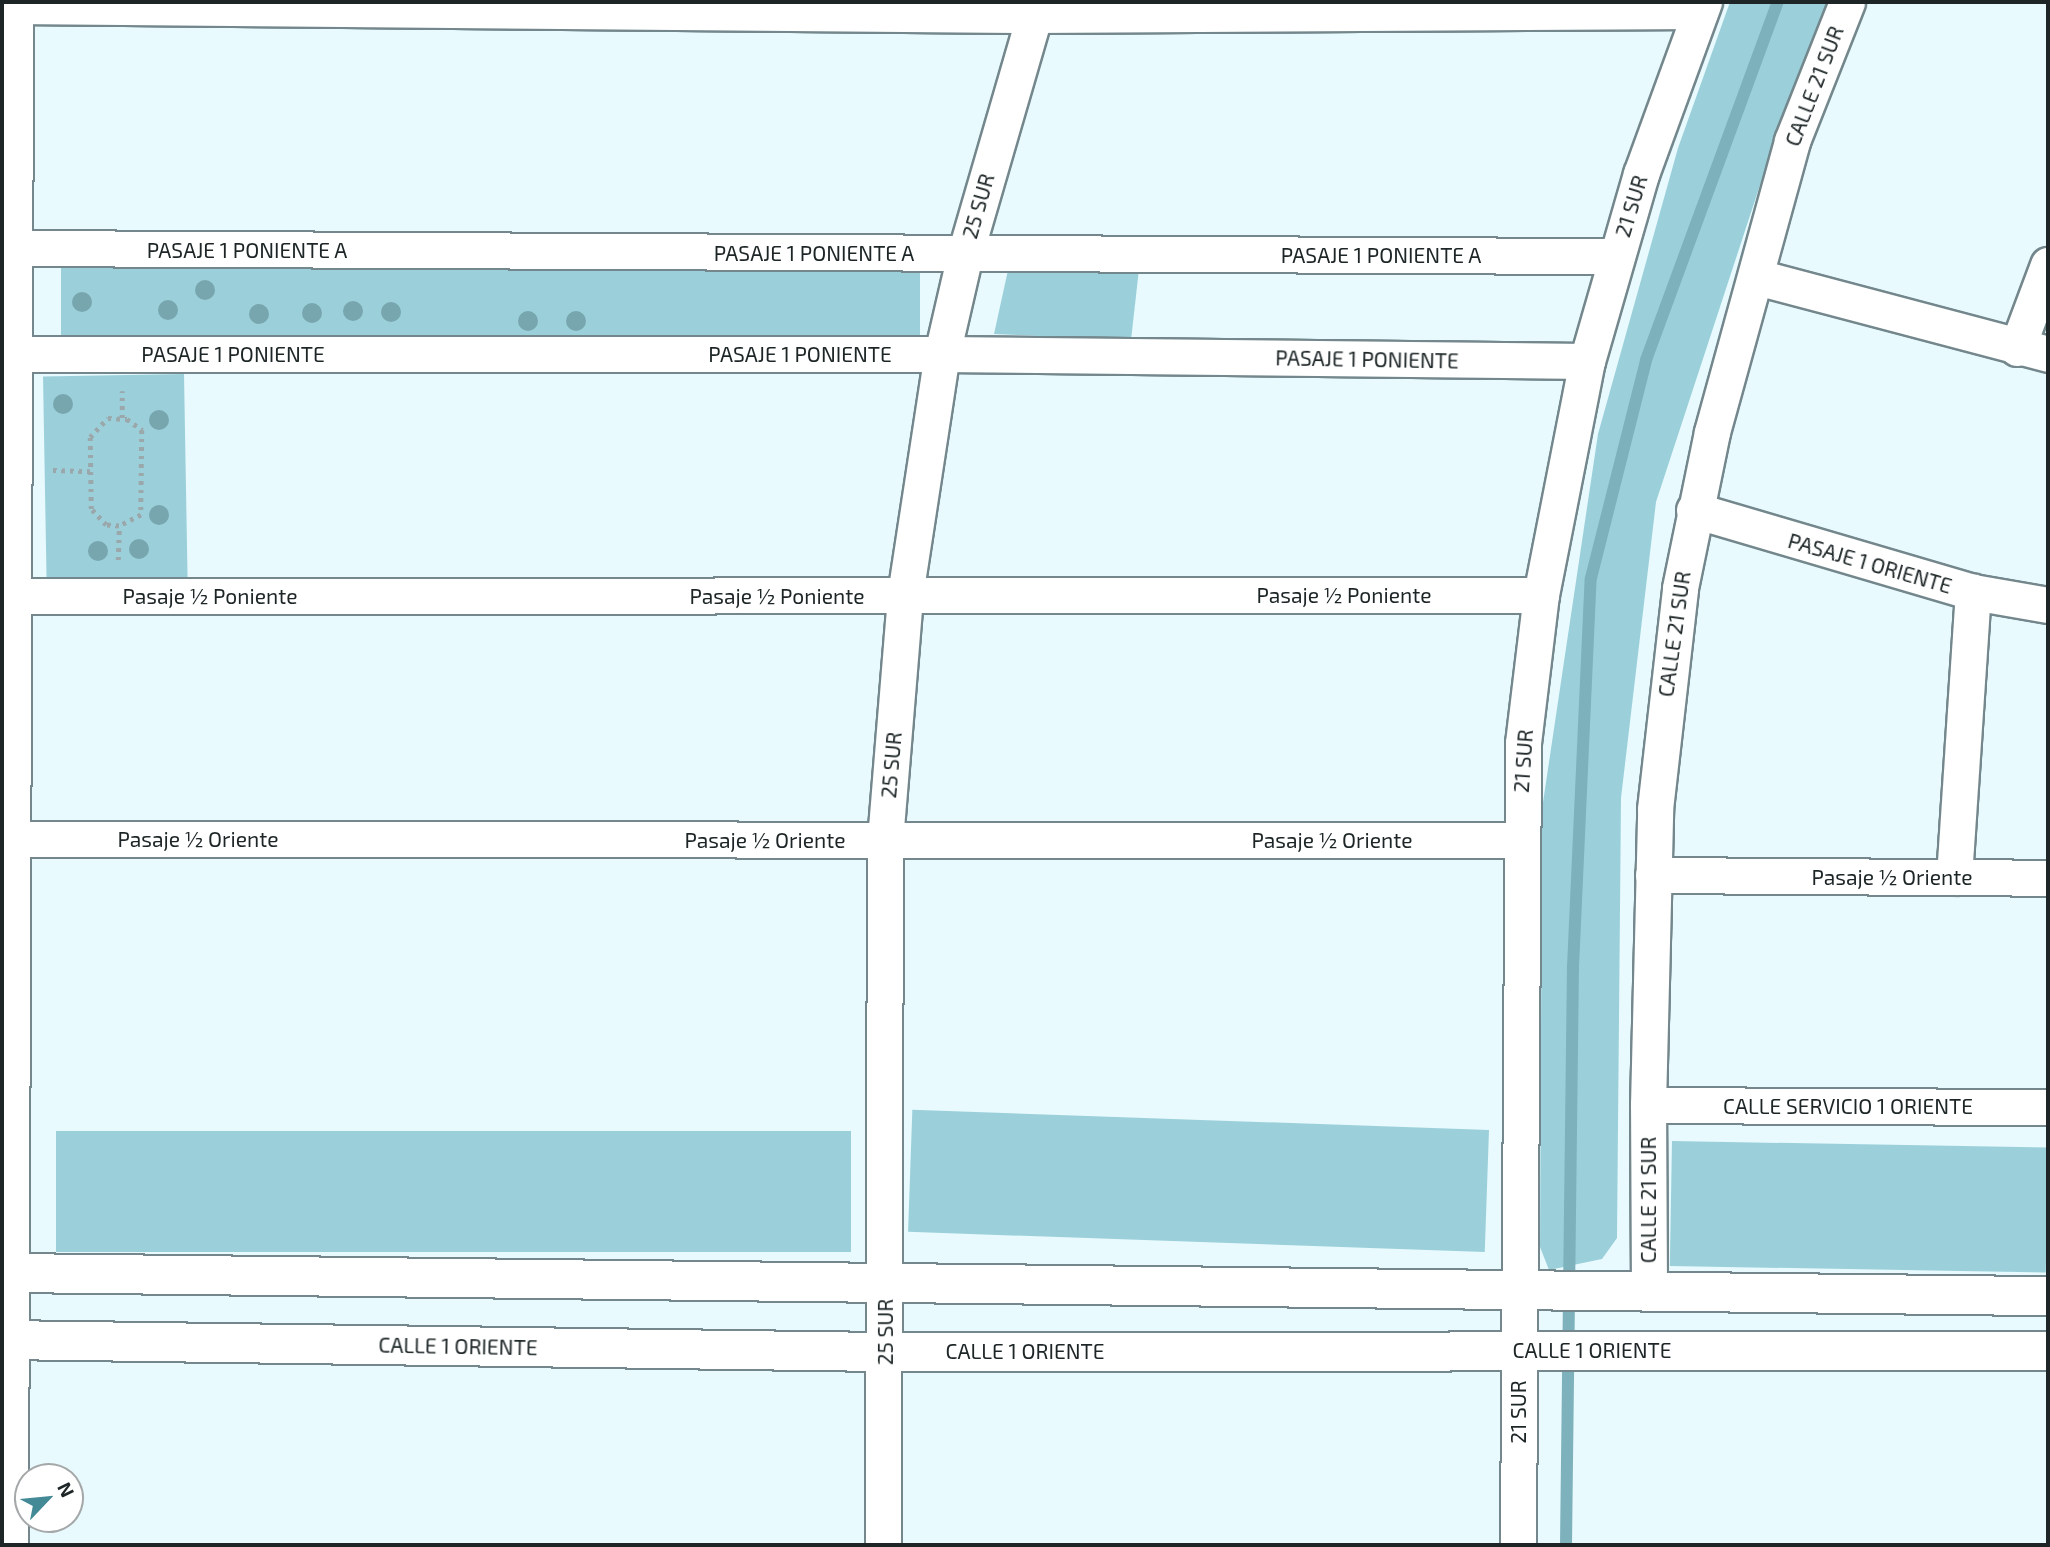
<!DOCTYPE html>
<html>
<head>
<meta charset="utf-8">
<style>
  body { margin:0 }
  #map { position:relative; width:2050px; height:1547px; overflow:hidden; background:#e8fafd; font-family:"Exo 2",sans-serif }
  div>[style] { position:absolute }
  .green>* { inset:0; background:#9bd0db; transform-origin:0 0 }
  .stream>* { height:12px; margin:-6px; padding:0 6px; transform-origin:6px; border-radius:6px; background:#7db1bc }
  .path>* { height:4.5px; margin-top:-2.25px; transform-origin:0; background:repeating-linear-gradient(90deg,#9aa8ab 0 3.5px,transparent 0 8.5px) }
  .roads { filter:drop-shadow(2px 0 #73878c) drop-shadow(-2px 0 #73878c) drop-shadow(0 2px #73878c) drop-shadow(0 -2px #73878c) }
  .street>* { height:35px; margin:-17.5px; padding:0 17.5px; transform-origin:17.5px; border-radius:17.5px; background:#fff }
  .secondary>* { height:38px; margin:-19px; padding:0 19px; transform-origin:19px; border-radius:19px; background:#fff }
  .trees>* { width:20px; height:20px; margin:-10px; border-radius:50%; background:#78a6ae }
  span { translate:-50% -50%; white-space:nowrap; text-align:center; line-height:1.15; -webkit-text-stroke:6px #fff; paint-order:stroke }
  .street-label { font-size:21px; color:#1d2527 }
  .frame { position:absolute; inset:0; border:4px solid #1d2527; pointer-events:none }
  .north { position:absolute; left:14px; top:1463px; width:70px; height:70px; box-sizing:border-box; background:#fff; border:2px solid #a5a8a9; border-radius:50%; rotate:64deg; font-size:19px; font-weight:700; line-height:28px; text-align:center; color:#1d2527 }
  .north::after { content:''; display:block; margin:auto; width:24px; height:32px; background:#448996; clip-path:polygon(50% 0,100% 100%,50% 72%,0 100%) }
</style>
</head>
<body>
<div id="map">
  <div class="green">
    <div style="clip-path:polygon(1730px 2px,1833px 2px,1783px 115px,1656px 502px,1621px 798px,1617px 1238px,1602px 1259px,1549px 1270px,1540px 1247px,1542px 809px,1598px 434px,1678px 148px)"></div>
    <div style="left:61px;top:263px;width:859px;height:84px"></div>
    <div style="clip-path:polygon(1139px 269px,1131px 340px,994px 334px,1008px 270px)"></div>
    <div style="left:184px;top:374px;width:206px;height:141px;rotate:89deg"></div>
    <div style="left:1489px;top:1130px;width:122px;height:577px;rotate:92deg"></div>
    <div style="left:56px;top:1131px;width:795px;height:121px"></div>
    <div style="left:1672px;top:1141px;width:376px;height:125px;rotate:1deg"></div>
  </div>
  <div class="stream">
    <div style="left:1566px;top:1545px;width:578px;rotate:-89.31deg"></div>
    <div style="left:1573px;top:967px;width:389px;rotate:-87.4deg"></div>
    <div style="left:1591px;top:578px;width:225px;rotate:-75.8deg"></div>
    <div style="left:1646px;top:360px;width:382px;rotate:-69.8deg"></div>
  </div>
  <div class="path">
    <div style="left:108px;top:418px;width:19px;rotate:3deg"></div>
    <div style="left:127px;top:419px;width:19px;rotate:36deg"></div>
    <div style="left:142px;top:430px;width:85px;rotate:90.7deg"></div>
    <div style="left:141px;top:515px;width:25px;rotate:153deg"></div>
    <div style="left:119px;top:526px;width:13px;rotate:-176deg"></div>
    <div style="left:106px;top:525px;width:22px;rotate:-133deg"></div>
    <div style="left:91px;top:509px;width:72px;rotate:-90.8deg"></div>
    <div style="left:90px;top:437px;width:26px;rotate:-47deg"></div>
    <div style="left:122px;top:418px;width:27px;rotate:-90deg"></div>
    <div style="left:53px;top:470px;width:37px;rotate:2deg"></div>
    <div style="left:118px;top:560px;width:34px;rotate:-88deg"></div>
  </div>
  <div class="roads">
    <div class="street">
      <div style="left:13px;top:6px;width:1021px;rotate:0.51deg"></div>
      <div style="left:1034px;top:15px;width:666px;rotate:-0.34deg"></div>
      <div style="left:13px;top:248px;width:1602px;rotate:0.29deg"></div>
      <div style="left:1757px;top:277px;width:301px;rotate:14.8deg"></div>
      <div style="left:2017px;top:348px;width:89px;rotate:-69.5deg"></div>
      <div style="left:12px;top:354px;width:930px"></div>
      <div style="left:942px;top:354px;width:645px;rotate:0.62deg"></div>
      <div style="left:1694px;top:510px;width:291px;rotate:16.4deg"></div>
      <div style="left:1973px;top:592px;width:76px;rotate:9.8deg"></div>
      <div style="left:12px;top:596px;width:1529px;rotate:-0.04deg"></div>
      <div style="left:11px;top:839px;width:1507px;rotate:0.04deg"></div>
      <div style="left:1653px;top:875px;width:395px;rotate:0.4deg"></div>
      <div style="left:1954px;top:877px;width:286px;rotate:-86.2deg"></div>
      <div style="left:1648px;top:1105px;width:400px;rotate:0.3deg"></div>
      <div style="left:1649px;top:1290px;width:185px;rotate:-90.3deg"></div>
      <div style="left:1648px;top:1105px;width:296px;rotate:-88.6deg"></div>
      <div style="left:1655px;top:809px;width:222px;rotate:-83.5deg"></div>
      <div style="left:1680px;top:588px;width:159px;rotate:-78.4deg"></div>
      <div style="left:1712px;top:432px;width:302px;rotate:-74.6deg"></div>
      <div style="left:1792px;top:141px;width:149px;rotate:-68.4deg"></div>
      <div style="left:883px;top:1545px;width:705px;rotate:-89.84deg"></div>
      <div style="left:885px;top:840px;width:246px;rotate:-85.3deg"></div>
      <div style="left:905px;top:595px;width:244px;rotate:-81.3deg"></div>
      <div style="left:942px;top:354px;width:103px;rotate:-77deg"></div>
      <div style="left:965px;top:254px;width:262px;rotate:-73.8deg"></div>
      <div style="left:1518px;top:1545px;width:802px;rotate:-89.64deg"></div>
      <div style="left:1523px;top:743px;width:149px;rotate:-83.1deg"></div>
      <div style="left:1541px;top:595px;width:238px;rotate:-78.9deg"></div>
      <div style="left:1587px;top:361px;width:195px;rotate:-73.9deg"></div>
      <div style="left:1641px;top:174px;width:183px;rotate:-69.9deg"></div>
    </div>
    <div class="secondary">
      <div style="left:10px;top:1273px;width:2038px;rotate:0.65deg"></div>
      <div style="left:2px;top:1340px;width:883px;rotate:0.78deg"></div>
      <div style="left:885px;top:1352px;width:1163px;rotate:-0.05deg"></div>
      <div style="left:9px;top:1545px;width:1543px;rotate:-89.81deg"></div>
    </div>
  </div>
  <div class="trees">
    <div style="left:205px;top:290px"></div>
    <div style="left:82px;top:302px"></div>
    <div style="left:168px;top:310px"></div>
    <div style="left:353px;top:311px"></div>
    <div style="left:391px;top:312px"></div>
    <div style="left:312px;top:313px"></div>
    <div style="left:259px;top:314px"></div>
    <div style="left:528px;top:321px"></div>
    <div style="left:576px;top:321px"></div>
    <div style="left:63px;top:404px"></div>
    <div style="left:159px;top:420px"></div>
    <div style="left:159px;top:515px"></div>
    <div style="left:139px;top:549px"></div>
    <div style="left:98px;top:551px"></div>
  </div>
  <div class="street-label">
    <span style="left:1814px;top:86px;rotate:-69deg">CALLE 21 SUR</span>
    <span style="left:978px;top:206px;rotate:-74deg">25 SUR</span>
    <span style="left:1631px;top:206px;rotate:-73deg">21 SUR</span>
    <span style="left:247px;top:250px">PASAJE 1 PONIENTE A</span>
    <span style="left:814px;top:253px">PASAJE 1 PONIENTE A</span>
    <span style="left:1381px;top:255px">PASAJE 1 PONIENTE A</span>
    <span style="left:233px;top:354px">PASAJE 1 PONIENTE</span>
    <span style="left:800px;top:354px">PASAJE 1 PONIENTE</span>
    <span style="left:1367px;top:359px;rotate:1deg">PASAJE 1 PONIENTE</span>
    <span style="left:1870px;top:563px;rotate:16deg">PASAJE 1 ORIENTE</span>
    <span style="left:1344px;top:595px">Pasaje ½ Poniente</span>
    <span style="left:210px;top:596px">Pasaje ½ Poniente</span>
    <span style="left:777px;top:596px">Pasaje ½ Poniente</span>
    <span style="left:1674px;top:634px;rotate:-82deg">CALLE 21 SUR</span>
    <span style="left:1523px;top:761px;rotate:-86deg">21 SUR</span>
    <span style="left:891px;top:765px;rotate:-85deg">25 SUR</span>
    <span style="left:198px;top:839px">Pasaje ½ Oriente</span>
    <span style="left:765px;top:840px">Pasaje ½ Oriente</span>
    <span style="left:1332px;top:840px">Pasaje ½ Oriente</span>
    <span style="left:1892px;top:877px">Pasaje ½ Oriente</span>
    <span style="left:1848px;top:1106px">CALLE SERVICIO 1 ORIENTE</span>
    <span style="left:1648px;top:1200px;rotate:-90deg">CALLE 21 SUR</span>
    <span style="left:885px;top:1332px;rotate:-90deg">25 SUR</span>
    <span style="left:458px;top:1346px;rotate:1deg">CALLE 1 ORIENTE</span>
    <span style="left:1592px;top:1350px">CALLE 1 ORIENTE</span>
    <span style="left:1025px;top:1351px">CALLE 1 ORIENTE</span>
    <span style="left:1518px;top:1412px;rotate:-90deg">21 SUR</span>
  </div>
  <div class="frame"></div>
  <div class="north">N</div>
</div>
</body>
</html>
